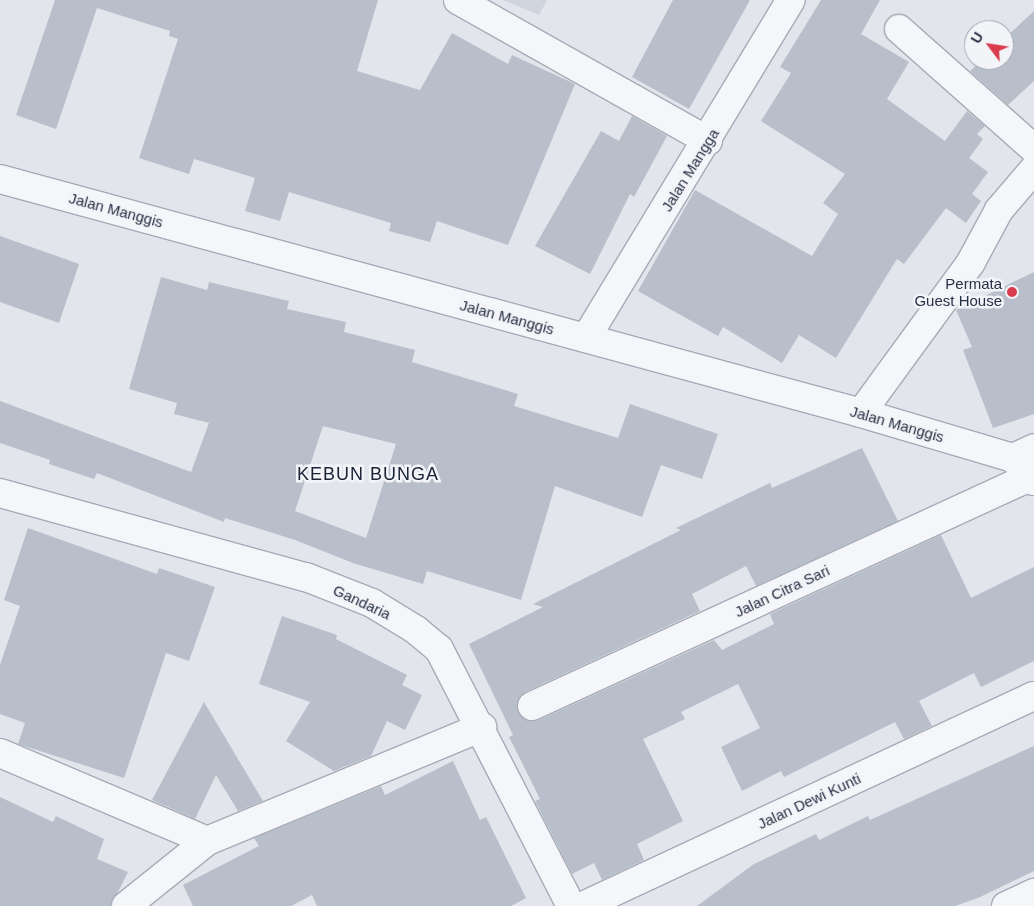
<!DOCTYPE html>
<html>
<head>
<meta charset="utf-8">
<style>
  body { margin:0 }
  #map { position:relative; width:1034px; height:906px; overflow:hidden; background:#e2e5eb; font-family:Helvetica,sans-serif }
  div>[style] { position:absolute }
  .built>* { inset:0; background:#cfd4de }
  .building>* { inset:0; background:#b8beca }
  .roads { filter:drop-shadow(1px 0 #a6abb6) drop-shadow(-1px 0 #a6abb6) drop-shadow(0 1px #a6abb6) drop-shadow(0 -1px #a6abb6) }
  .minor>* { height:28px; margin:-14px; padding:0 14px; transform-origin:14px; border-radius:14px; background:#f5f6f9 }
  .tertiary>* { height:28px; margin:-14px; padding:0 14px; transform-origin:14px; border-radius:14px; background:#f5f6f9 }
  .dots>* { width:14px; height:14px; translate:-50% -50%; box-sizing:border-box; border:2px solid #f2f4f8; border-radius:50% }
  span { translate:-50% -50%; white-space:nowrap; text-align:center; line-height:1.15; -webkit-text-stroke:5px #f2f4f8; paint-order:stroke }
  .street-label { font-size:15px; color:#283145 }
  .poi-label { font-size:15px; color:#283145 }
  .right { translate:-100% -50%; text-align:right }
  .quarter-label { font-size:18px; color:#1a2236; letter-spacing:1px }
  .north { position:absolute; left:964px; top:20px; width:50px; height:50px; box-sizing:border-box; background:#f2f4f8; border:1px solid #a1a6b0; border-radius:50%; rotate:301deg; font-size:14px; font-weight:700; line-height:20px; text-align:center; color:#283145 }
  .north::after { content:''; display:block; margin:auto; width:18px; height:22px; background:#db3c4d; clip-path:polygon(50% 0,100% 100%,50% 72%,0 100%) }
</style>
</head>
<body>
<div id="map">
  <div class="built">
    <div style="clip-path:polygon(503px 0,547px 0,539px 15px)"></div>
  </div>
  <div class="building">
    <div style="clip-path:polygon(55px 0,378px 0,357px 71px,420px 90px,452px 33px,508px 64px,512px 55px,575px 84px,508px 245px,437px 221px,430px 242px,389px 231px,391px 223px,289px 192px,280px 221px,245px 211px,255px 178px,194px 159px,189px 174px,139px 158px,178px 39px,169px 36px,170px 31px,97px 8px,56px 129px,16px 115px)"></div>
    <div style="clip-path:polygon(673px 0,750px 0,689px 109px,632px 77px)"></div>
    <div style="clip-path:polygon(821px 0,880px 0,861px 34px,909px 62px,887px 99px,945px 141px,967px 111px,985px 126px,977px 134px,983px 139px,969px 158px,988px 172px,972px 194px,981px 201px,966px 223px,946px 208px,904px 264px,897px 259px,836px 358px,799px 335px,782px 363px,723px 327px,718px 336px,638px 291px,695px 190px,812px 256px,838px 214px,823px 203px,845px 174px,761px 121px,791px 73px,780px 67px)"></div>
    <div style="clip-path:polygon(1034px 11px,1034px 81px,1008px 105px,970px 71px,982px 60px,1004px 60px,1004px 39px)"></div>
    <div style="clip-path:polygon(632px 116px,667px 136px,634px 197px,630px 194px,590px 274px,535px 246px,601px 131px,619px 141px)"></div>
    <div style="clip-path:polygon(0 236px,79px 264px,59px 323px,0 302px)"></div>
    <div style="clip-path:polygon(1034px 272px,1034px 414px,993px 428px,963px 350px,972px 347px,956px 310px)"></div>
    <div style="clip-path:polygon(evenodd,161px 277px,207px 290px,209px 282px,289px 301px,287px 309px,346px 322px,344px 332px,415px 350px,412px 362px,518px 394px,514px 406px,618px 438px,630px 404px,718px 434px,702px 479px,661px 465px,642px 517px,555px 486px,521px 600px,427px 571px,423px 584px,353px 563px,295px 540px,225px 518px,224px 522px,97px 473px,94px 479px,49px 464px,50px 460px,0 443px,0 401px,191px 472px,209px 423px,174px 414px,177px 403px,129px 389px,161px 277px,323px 426px,396px 444px,366px 538px,295px 511px,323px 426px)"></div>
    <div style="clip-path:polygon(862px 448px,898px 521px,756px 586px,746px 566px,692px 594px,700px 611px,525px 692px,517px 704px,518px 713px,530px 721px,539px 720px,714px 640px,722px 650px,774px 624px,770px 614px,941px 535px,971px 598px,1034px 567px,1034px 661px,981px 687px,974px 673px,919px 701px,932px 726px,904px 739px,895px 722px,784px 777px,781px 771px,742px 791px,721px 747px,760px 728px,738px 684px,681px 712px,685px 719px,643px 739px,683px 821px,637px 844px,644px 860px,602px 880px,594px 863px,572px 874px,535px 801px,540px 799px,509px 737px,513px 735px,469px 644px,543px 607px,533px 604px,681px 530px,676px 528px,770px 483px,772px 488px)"></div>
    <div style="clip-path:polygon(28px 528px,157px 574px,159px 568px,215px 587px,189px 661px,166px 653px,124px 778px,18px 744px,25px 723px,0 714px,0 665px,20px 606px,4px 600px)"></div>
    <div style="clip-path:polygon(282px 616px,337px 635px,336px 639px,407px 675px,402px 685px,422px 695px,405px 730px,387px 721px,371px 756px,334px 771px,286px 741px,310px 702px,259px 684px)"></div>
    <div style="clip-path:polygon(204px 702px,263px 801px,238px 811px,216px 775px,195px 819px,152px 800px)"></div>
    <div style="clip-path:polygon(1034px 746px,1034px 871px,978px 898px,955px 906px,697px 906px,754px 864px,816px 834px,819px 840px,868px 816px,870px 820px)"></div>
    <div style="clip-path:polygon(453px 761px,480px 820px,486px 817px,526px 898px,511px 906px,317px 906px,312px 895px,291px 906px,193px 906px,183px 885px,259px 846px,254px 838px,381px 786px,385px 795px)"></div>
    <div style="clip-path:polygon(0 797px,53px 822px,56px 816px,104px 839px,97px 859px,128px 872px,111px 906px,0 906px)"></div>
  </div>
  <div class="roads">
    <div class="minor">
      <div style="left:458px;top:0;width:287px;rotate:29.4deg"></div>
      <div style="left:899px;top:29px;width:181px;rotate:41.6deg"></div>
      <div style="left:586px;top:338px;width:395px;rotate:-58.8deg"></div>
      <div style="left:861px;top:413px;width:187px;rotate:-53.9deg"></div>
      <div style="left:971px;top:262px;width:59px;rotate:-61.7deg"></div>
      <div style="left:999px;top:210px;width:54px;rotate:-49.5deg"></div>
      <div style="left:1013px;top:458px;width:23px;rotate:-25deg"></div>
      <div style="left:0;top:493px;width:317px;rotate:15.4deg"></div>
      <div style="left:306px;top:577px;width:71px;rotate:21.5deg"></div>
      <div style="left:372px;top:603px;width:52px;rotate:31.5deg"></div>
      <div style="left:416px;top:630px;width:30px;rotate:40deg"></div>
      <div style="left:439px;top:649px;width:289px;rotate:62.8deg"></div>
      <div style="left:532px;top:706px;width:550px;rotate:-24.7deg"></div>
      <div style="left:0;top:753px;width:225px;rotate:23deg"></div>
      <div style="left:207px;top:841px;width:298px;rotate:-22.5deg"></div>
      <div style="left:126px;top:906px;width:104px;rotate:-38.7deg"></div>
      <div style="left:583px;top:906px;width:497px;rotate:-25deg"></div>
      <div style="left:1006px;top:906px;width:31px;rotate:-25deg"></div>
    </div>
    <div class="tertiary">
      <div style="left:0;top:179px;width:892px;rotate:15.2deg"></div>
      <div style="left:861px;top:413px;width:159px;rotate:16.5deg"></div>
      <div style="left:1013px;top:458px;width:31px;rotate:48deg"></div>
    </div>
  </div>
  <div class="dots">
    <div style="left:1012px;top:292px;background:#db3c4d"></div>
  </div>
  <div class="street-label">
    <span style="left:690px;top:170px;rotate:-58deg">Jalan Mangga</span>
    <span style="left:116px;top:210px;rotate:15deg">Jalan Manggis</span>
    <span style="left:507px;top:317px;rotate:15deg">Jalan Manggis</span>
    <span style="left:897px;top:424px;rotate:16deg">Jalan Manggis</span>
    <span style="left:782px;top:591px;rotate:-25deg">Jalan Citra Sari</span>
    <span style="left:362px;top:602px;rotate:25deg">Gandaria</span>
    <span style="left:809px;top:801px;rotate:-25deg">Jalan Dewi Kunti</span>
  </div>
  <div class="poi-label">
    <span class="right" style="left:1002px;top:292px">Permata<br>Guest House</span>
  </div>
  <div class="quarter-label">
    <span style="left:368px;top:474px">KEBUN BUNGA</span>
  </div>
  <div class="north">U</div>
</div>
</body>
</html>
